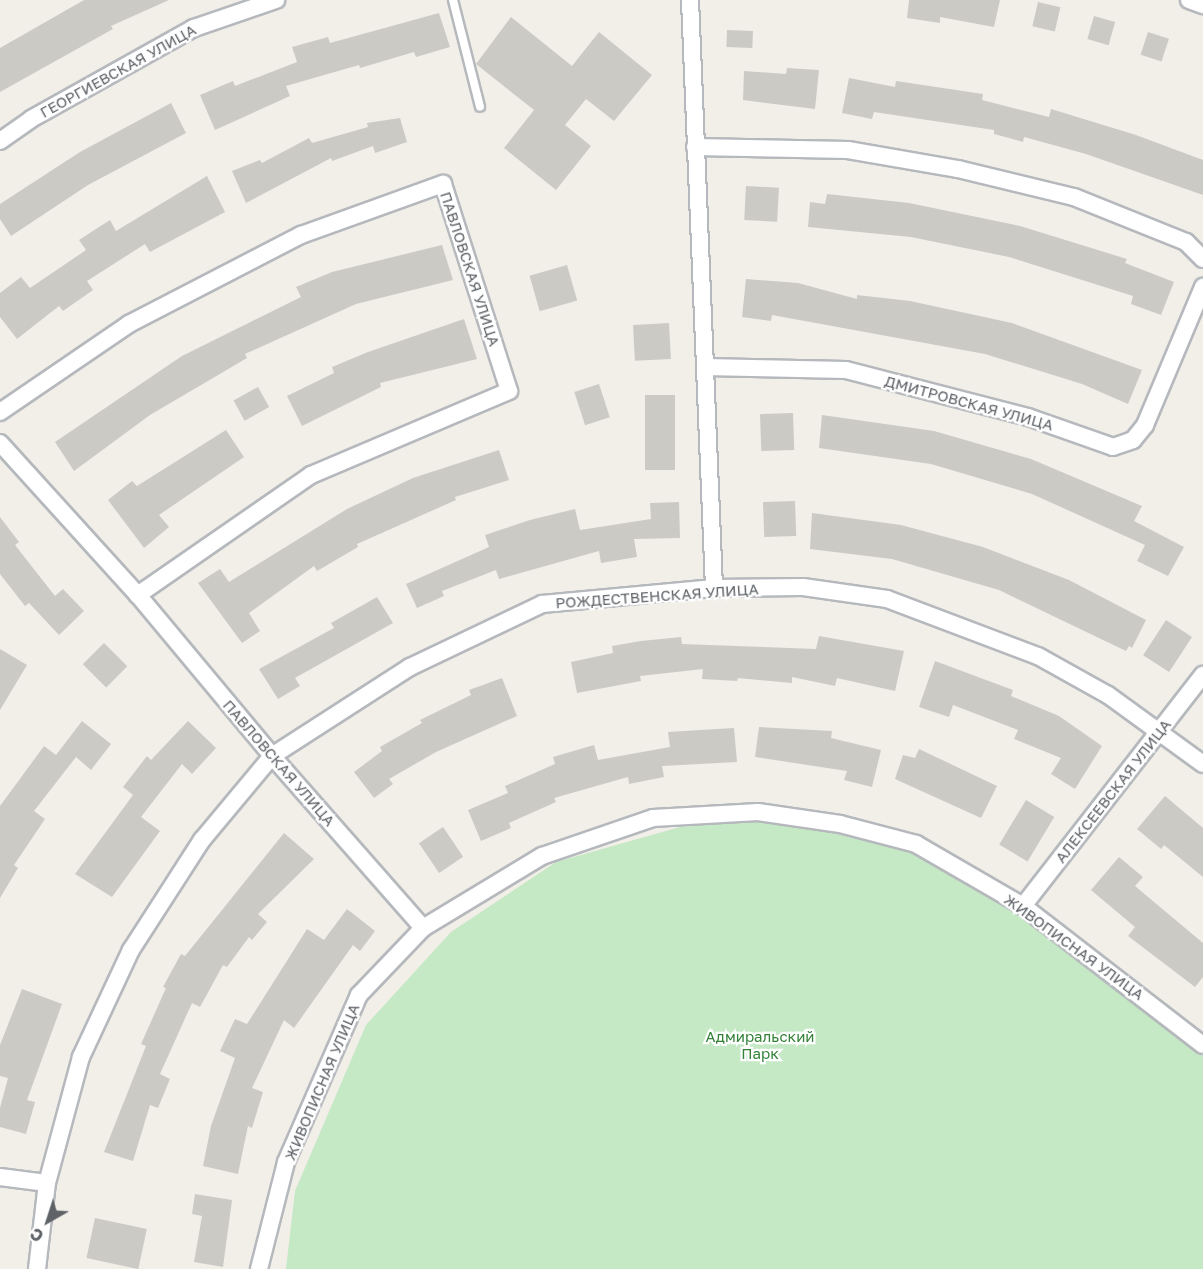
<!DOCTYPE html>
<html>
<head>
<meta charset="utf-8">
<style>
  body { margin:0 }
  #map { position:relative; width:1203px; height:1269px; overflow:hidden; background:#f1efe8; font-family:"Golos Text",sans-serif }
  div>[style] { position:absolute }
  .green>* { inset:0; background:#c5e8c5 }
  .building>* { inset:0; background:#cccac5; transform-origin:0 0 }
  .roads { filter:drop-shadow(2px 0 #b5b8bc) drop-shadow(-2px 0 #b5b8bc) drop-shadow(0 2px #b5b8bc) drop-shadow(0 -2px #b5b8bc) }
  .service>* { height:8px; margin:-4px; padding:0 4px; transform-origin:4px; border-radius:4px; background:#fff }
  .minor>* { height:16px; margin:-8px; padding:0 8px; transform-origin:8px; border-radius:8px; background:#fff }
  span { translate:-50% -50%; white-space:nowrap; text-align:center; line-height:1.15; -webkit-text-stroke:4.5px #fff; paint-order:stroke }
  .street-label { font-size:15px; color:#5f6368 }
  .park-label { font-size:15px; color:#348238 }
  .north { position:absolute; left:18px; top:1191px; width:60px; height:60px; -webkit-text-stroke:4px #fff; paint-order:stroke; rotate:219deg; font-size:16px; font-weight:700; line-height:24px; text-align:center; color:#5f6368 }
  .north::after { content:''; display:block; margin:auto; width:21px; height:27px; background:#5f6368; clip-path:polygon(50% 0,100% 100%,50% 72%,0 100%) }
</style>
</head>
<body>
<div id="map">
  <div class="green">
    <div style="clip-path:polygon(771px 819px,895px 844px,1012px 904px,1203px 1056px,1203px 1269px,286px 1269px,295px 1191px,366px 1025px,451px 932px,556px 862px,680px 827px)"></div>
  </div>
  <div class="building">
    <div style="clip-path:polygon(84px 0,169px 0,111px 26px,113px 29px,0 92px,0 48px)"></div>
    <div style="clip-path:polygon(909px 0,1000px 0,994px 27px,940px 17px,940px 23px,907px 18px)"></div>
    <div style="left:1038px;top:2px;width:23px;height:25px;rotate:13deg"></div>
    <div style="clip-path:polygon(439px 13px,450px 47px,416px 57px,414px 52px,360px 68px,359px 65px,286px 86px,290px 96px,215px 130px,200px 95px,233px 81px,235px 86px,297px 62px,292px 47px,328px 37px,330px 43px)"></div>
    <div style="left:1094px;top:16px;width:22px;height:24px;rotate:16deg"></div>
    <div style="clip-path:polygon(511px 17px,572px 66px,599px 32px,652px 75px,614px 121px,586px 99px,565px 125px,591px 146px,556px 190px,504px 148px,534px 110px,476px 64px)"></div>
    <div style="left:727px;top:30px;width:26px;height:17px;rotate:2deg"></div>
    <div style="left:1148px;top:32px;width:22px;height:24px;rotate:18deg"></div>
    <div style="clip-path:polygon(787px 68px,819px 70px,815px 109px,743px 100px,744px 71px,786px 74px)"></div>
    <div style="clip-path:polygon(849px 78px,895px 87px,896px 81px,983px 94px,982px 100px,1049px 117px,1051px 109px,1136px 135px,1203px 160px,1203px 195px,1086px 154px,1024px 137px,1023px 142px,994px 134px,994px 130px,874px 112px,872px 119px,842px 113px)"></div>
    <div style="clip-path:polygon(171px 103px,186px 133px,88px 185px,11px 236px,0 219px,0 204px,80px 152px)"></div>
    <div style="clip-path:polygon(400px 118px,407px 142px,375px 153px,373px 146px,332px 161px,331px 158px,246px 203px,232px 171px,260px 160px,262px 163px,309px 138px,312px 143px,368px 127px,367px 123px)"></div>
    <div style="clip-path:polygon(207px 176px,225px 212px,150px 252px,145px 244px,87px 281px,93px 290px,63px 311px,59px 306px,17px 339px,0 317px,0 293px,21px 277px,30px 288px,86px 250px,79px 240px,110px 220px,116px 231px)"></div>
    <div style="left:746px;top:186px;width:33px;height:34px;rotate:3deg"></div>
    <div style="clip-path:polygon(827px 194px,909px 203px,1020px 226px,1127px 259px,1125px 263px,1174px 282px,1161px 315px,1131px 304px,1133px 296px,1009px 257px,911px 237px,808px 227px,810px 202px,825px 204px)"></div>
    <div style="clip-path:polygon(442px 245px,453px 280px,356px 304px,245px 354px,247px 358px,150px 415px,74px 471px,55px 442px,182px 356px,301px 297px,296px 287px,332px 272px)"></div>
    <div style="left:567px;top:265px;width:37px;height:39px;rotate:74deg"></div>
    <div style="clip-path:polygon(746px 279px,798px 283px,857px 299px,857px 295px,910px 301px,1012px 323px,1142px 370px,1128px 404px,1082px 384px,985px 354px,772px 315px,771px 321px,742px 317px)"></div>
    <div style="clip-path:polygon(464px 319px,477px 359px,380px 383px,381px 387px,302px 426px,287px 396px,334px 373px,332px 367px,368px 352px)"></div>
    <div style="left:669px;top:323px;width:36px;height:36px;rotate:87deg"></div>
    <div style="left:599px;top:384px;width:35px;height:26px;rotate:72deg"></div>
    <div style="left:258px;top:387px;width:23px;height:28px;rotate:61deg"></div>
    <div style="left:645px;top:395px;width:30px;height:75px"></div>
    <div style="left:793px;top:413px;width:37px;height:33px;rotate:88deg"></div>
    <div style="clip-path:polygon(822px 415px,934px 431px,1031px 459px,1142px 506px,1134px 521px,1184px 547px,1168px 576px,1137px 561px,1145px 545px,1032px 494px,931px 464px,819px 448px)"></div>
    <div style="clip-path:polygon(226px 430px,244px 457px,159px 515px,169px 527px,144px 548px,108px 500px,132px 481px,137px 486px)"></div>
    <div style="clip-path:polygon(499px 450px,509px 480px,455px 497px,456px 500px,357px 544px,358px 547px,317px 571px,314px 566px,249px 613px,260px 631px,242px 643px,198px 583px,220px 569px,229px 582px,347px 509px,413px 478px)"></div>
    <div style="left:795px;top:501px;width:35px;height:32px;rotate:88deg"></div>
    <div style="clip-path:polygon(679px 502px,680px 538px,634px 539px,637px 557px,601px 563px,599px 551px,499px 579px,496px 570px,442px 591px,444px 596px,417px 608px,406px 584px,489px 547px,485px 535px,530px 520px,575px 509px,580px 530px,651px 519px,650px 503px)"></div>
    <div style="clip-path:polygon(812px 513px,901px 525px,983px 547px,1069px 580px,1146px 620px,1132px 648px,1129px 646px,1126px 651px,999px 590px,892px 559px,810px 549px)"></div>
    <div style="clip-path:polygon(0 517px,19px 542px,15px 545px,55px 596px,63px 589px,84px 611px,59px 635px,29px 603px,25px 606px,0 574px)"></div>
    <div style="clip-path:polygon(377px 597px,393px 623px,295px 678px,300px 686px,278px 699px,259px 669px,334px 628px,331px 623px)"></div>
    <div style="left:1166px;top:620px;width:31px;height:42px;rotate:33deg"></div>
    <div style="clip-path:polygon(819px 636px,904px 651px,895px 691px,837px 678px,835px 686px,792px 677px,792px 683px,738px 678px,737px 681px,702px 679px,703px 669px,640px 676px,641px 681px,577px 693px,571px 662px,613px 653px,612px 646px,641px 641px,681px 637px,682px 644px,816px 649px)"></div>
    <div style="left:104px;top:643px;width:33px;height:30px;rotate:45deg"></div>
    <div style="clip-path:polygon(0 649px,27px 665px,0 710px)"></div>
    <div style="clip-path:polygon(935px 661px,1013px 690px,1011px 696px,1059px 716px,1102px 746px,1075px 789px,1051px 774px,1061px 758px,1014px 739px,1018px 730px,953px 705px,949px 717px,919px 707px)"></div>
    <div style="clip-path:polygon(502px 678px,517px 716px,436px 752px,389px 779px,393px 784px,374px 798px,354px 772px,382px 751px,380px 747px,422px 723px,420px 720px,471px 695px,469px 690px)"></div>
    <div style="clip-path:polygon(82px 721px,111px 744px,91px 770px,76px 757px,34px 811px,45px 819px,14px 865px,18px 868px,0 898px,0 806px,44px 746px,56px 755px)"></div>
    <div style="clip-path:polygon(188px 721px,216px 748px,192px 774px,182px 764px,141px 817px,160px 831px,112px 897px,75px 874px,133px 795px,123px 787px,147px 756px,151px 760px)"></div>
    <div style="clip-path:polygon(759px 727px,832px 731px,831px 738px,881px 750px,872px 787px,844px 780px,847px 771px,755px 757px)"></div>
    <div style="clip-path:polygon(734px 728px,737px 762px,662px 766px,664px 777px,629px 784px,628px 777px,554px 798px,556px 802px,509px 823px,511px 828px,481px 841px,468px 810px,508px 793px,505px 786px,555px 764px,553px 757px,594px 745px,598px 760px,670px 747px,668px 732px)"></div>
    <div style="clip-path:polygon(919px 749px,997px 786px,981px 818px,895px 779px,903px 755px,915px 758px)"></div>
    <div style="clip-path:polygon(1165px 796px,1203px 828px,1203px 877px,1164px 845px,1161px 849px,1137px 829px)"></div>
    <div style="left:1026px;top:800px;width:33px;height:52px;rotate:31deg"></div>
    <div style="left:443px;top:827px;width:36px;height:29px;rotate:56deg"></div>
    <div style="clip-path:polygon(284px 833px,314px 859px,258px 914px,267px 922px,252px 940px,249px 937px,227px 967px,223px 965px,200px 1007px,192px 1003px,160px 1074px,170px 1079px,158px 1108px,150px 1105px,133px 1161px,104px 1152px,146px 1046px,141px 1044px,166px 988px,163px 987px,181px 954px,185px 956px)"></div>
    <div style="clip-path:polygon(1119px 857px,1143px 877px,1135px 886px,1203px 943px,1203px 977px,1195px 987px,1128px 936px,1135px 927px,1091px 890px)"></div>
    <div style="clip-path:polygon(347px 909px,375px 931px,360px 951px,353px 945px,294px 1028px,284px 1020px,252px 1088px,263px 1092px,252px 1128px,248px 1126px,238px 1174px,203px 1166px,211px 1126px,235px 1058px,220px 1051px,235px 1019px,247px 1024px,307px 929px,324px 940px)"></div>
    <div style="clip-path:polygon(22px 989px,62px 1004px,27px 1100px,35px 1102px,26px 1134px,0 1127px,0 1108px,8px 1078px,0 1076px,0 1045px)"></div>
    <div style="clip-path:polygon(195px 1194px,232px 1200px,223px 1267px,194px 1262px,202px 1216px,192px 1214px)"></div>
    <div style="left:95px;top:1218px;width:53px;height:41px;rotate:12deg"></div>
  </div>
  <div class="roads">
    <div class="service">
      <div style="left:453px;top:0;width:110px;rotate:75.8deg"></div>
    </div>
    <div class="minor">
      <div style="left:690px;top:0;width:588px;rotate:87.66deg"></div>
      <div style="left:1189px;top:0;width:15px;rotate:20deg"></div>
      <div style="left:0;top:141px;width:38px;rotate:-35deg"></div>
      <div style="left:31px;top:119px;width:187px;rotate:-29.2deg"></div>
      <div style="left:194px;top:28px;width:87px;rotate:-18.9deg"></div>
      <div style="left:695px;top:147px;width:153px;rotate:1.1deg"></div>
      <div style="left:848px;top:150px;width:112px;rotate:9.8deg"></div>
      <div style="left:958px;top:169px;width:119px;rotate:13.6deg"></div>
      <div style="left:1074px;top:197px;width:121px;rotate:21.9deg"></div>
      <div style="left:1186px;top:242px;width:24px;rotate:45deg"></div>
      <div style="left:705px;top:367px;width:141px;rotate:1.2deg"></div>
      <div style="left:846px;top:370px;width:188px;rotate:14.5deg"></div>
      <div style="left:1028px;top:417px;width:90px;rotate:19.4deg"></div>
      <div style="left:1113px;top:447px;width:21px;rotate:-19deg"></div>
      <div style="left:1133px;top:440px;width:19px;rotate:-51deg"></div>
      <div style="left:1145px;top:425px;width:150px;rotate:-67.2deg"></div>
      <div style="left:0;top:412px;width:156px;rotate:-34.3deg"></div>
      <div style="left:129px;top:324px;width:194px;rotate:-27.4deg"></div>
      <div style="left:301px;top:235px;width:151px;rotate:-19.8deg"></div>
      <div style="left:443px;top:184px;width:217px;rotate:72.3deg"></div>
      <div style="left:509px;top:391px;width:215px;rotate:157deg"></div>
      <div style="left:311px;top:475px;width:211px;rotate:145.3deg"></div>
      <div style="left:0;top:443px;width:205px;rotate:47.8deg"></div>
      <div style="left:138px;top:595px;width:209px;rotate:50.2deg"></div>
      <div style="left:272px;top:756px;width:229px;rotate:48.7deg"></div>
      <div style="left:1023px;top:906px;width:293px;rotate:-52.1deg"></div>
      <div style="left:0;top:1177px;width:47px;rotate:7.3deg"></div>
      <div style="left:37px;top:1269px;width:87px;rotate:-83.4deg"></div>
      <div style="left:47px;top:1183px;width:131px;rotate:-74.9deg"></div>
      <div style="left:81px;top:1057px;width:118px;rotate:-65deg"></div>
      <div style="left:131px;top:950px;width:131px;rotate:-57.2deg"></div>
      <div style="left:202px;top:840px;width:109px;rotate:-50.2deg"></div>
      <div style="left:272px;top:756px;width:164px;rotate:-32.8deg"></div>
      <div style="left:410px;top:667px;width:146px;rotate:-25.5deg"></div>
      <div style="left:542px;top:604px;width:173px;rotate:-5.3deg"></div>
      <div style="left:714px;top:588px;width:89px;rotate:-0.6deg"></div>
      <div style="left:803px;top:587px;width:85px;rotate:8.1deg"></div>
      <div style="left:887px;top:599px;width:161px;rotate:20.7deg"></div>
      <div style="left:1038px;top:656px;width:80px;rotate:29.1deg"></div>
      <div style="left:1108px;top:695px;width:117px;rotate:36deg"></div>
      <div style="left:259px;top:1269px;width:110px;rotate:-75.8deg"></div>
      <div style="left:286px;top:1162px;width:182px;rotate:-66.4deg"></div>
      <div style="left:359px;top:995px;width:93px;rotate:-46.3deg"></div>
      <div style="left:423px;top:928px;width:139px;rotate:-31.2deg"></div>
      <div style="left:542px;top:856px;width:117px;rotate:-18.9deg"></div>
      <div style="left:653px;top:818px;width:105px;rotate:-3.3deg"></div>
      <div style="left:758px;top:812px;width:83px;rotate:8.3deg"></div>
      <div style="left:840px;top:824px;width:79px;rotate:14.7deg"></div>
      <div style="left:916px;top:844px;width:124px;rotate:30.1deg"></div>
      <div style="left:1023px;top:906px;width:227px;rotate:37.7deg"></div>
    </div>
  </div>
  <div class="street-label">
    <span style="left:118px;top:71px;rotate:-29deg">ГЕОРГИЕВСКАЯ УЛИЦА</span>
    <span style="left:470px;top:269px;rotate:72deg">ПАВЛОВСКАЯ УЛИЦА</span>
    <span style="left:969px;top:403px;rotate:15deg">ДМИТРОВСКАЯ УЛИЦА</span>
    <span style="left:657px;top:596px;rotate:-4deg">РОЖДЕСТВЕНСКАЯ УЛИЦА</span>
    <span style="left:279px;top:763px;rotate:49deg">ПАВЛОВСКАЯ УЛИЦА</span>
    <span style="left:1113px;top:791px;rotate:-52deg">АЛЕКСЕЕВСКАЯ УЛИЦА</span>
    <span style="left:1074px;top:947px;rotate:36deg">ЖИВОПИСНАЯ УЛИЦА</span>
    <span style="left:322px;top:1082px;rotate:-67deg">ЖИВОПИСНАЯ УЛИЦА</span>
  </div>
  <div class="park-label">
    <span style="left:760px;top:1045px">Адмиральский<br>Парк</span>
  </div>
  <div class="north">С</div>
</div>
</body>
</html>
